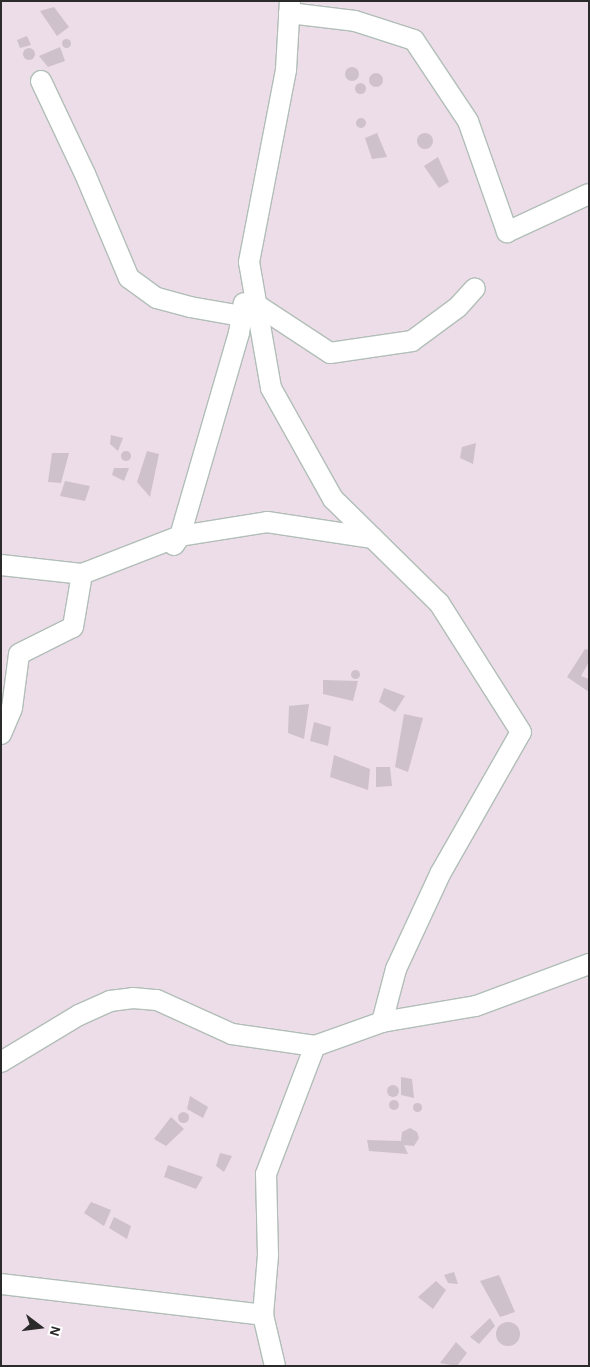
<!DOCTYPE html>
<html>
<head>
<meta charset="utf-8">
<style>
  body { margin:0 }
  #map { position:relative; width:590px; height:1367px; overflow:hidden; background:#ecdde9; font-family:"Alegreya Sans",sans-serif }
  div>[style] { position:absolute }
  .building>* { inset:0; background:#cfc1cb }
  .round { border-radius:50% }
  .roads { filter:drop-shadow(1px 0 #b1beb7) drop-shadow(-1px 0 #b1beb7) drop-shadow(0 1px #b1beb7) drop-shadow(0 -1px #b1beb7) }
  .minor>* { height:20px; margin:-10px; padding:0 10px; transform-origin:10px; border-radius:10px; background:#fff }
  span { translate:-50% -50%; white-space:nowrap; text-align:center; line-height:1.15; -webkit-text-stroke:5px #fff; paint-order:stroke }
  .frame { position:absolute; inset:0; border:2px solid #2b2b2b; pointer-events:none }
  .north { position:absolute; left:15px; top:1302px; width:50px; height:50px; -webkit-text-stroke:4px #fff; paint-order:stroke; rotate:105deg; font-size:14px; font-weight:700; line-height:20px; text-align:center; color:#2b2b2b }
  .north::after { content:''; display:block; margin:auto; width:18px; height:22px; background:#2b2b2b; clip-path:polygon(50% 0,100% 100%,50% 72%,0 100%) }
</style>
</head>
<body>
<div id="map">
  <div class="building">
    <div style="clip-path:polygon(54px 7px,69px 27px,57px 36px,40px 11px)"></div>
    <div style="clip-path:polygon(27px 36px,31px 45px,20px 48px,17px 40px)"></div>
    <div class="round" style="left:61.5px;top:38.5px;width:9px;height:9px"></div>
    <div style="clip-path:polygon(60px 47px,65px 61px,48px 67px,39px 56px)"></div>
    <div class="round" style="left:23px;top:48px;width:12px;height:12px"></div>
    <div class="round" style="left:345px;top:67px;width:14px;height:14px"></div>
    <div class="round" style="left:369px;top:73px;width:14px;height:14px"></div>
    <div class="round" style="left:354.5px;top:82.5px;width:11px;height:11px"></div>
    <div class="round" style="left:356px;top:118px;width:10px;height:10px"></div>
    <div class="round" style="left:417px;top:133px;width:16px;height:16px"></div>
    <div style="clip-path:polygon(377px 133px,387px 157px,372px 159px,365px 138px)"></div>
    <div style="clip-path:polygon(438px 157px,449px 182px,439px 188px,424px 166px)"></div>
    <div style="clip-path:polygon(111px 435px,123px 438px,118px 451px,110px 444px)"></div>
    <div style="clip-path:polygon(476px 443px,473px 464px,460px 458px,462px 447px)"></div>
    <div class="round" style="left:121px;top:451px;width:10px;height:10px"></div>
    <div style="clip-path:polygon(147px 451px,159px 454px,150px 497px,137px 482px)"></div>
    <div style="clip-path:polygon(52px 453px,69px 453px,61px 483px,48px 482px)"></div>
    <div style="clip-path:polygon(114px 468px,129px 468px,124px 481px,112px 475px)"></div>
    <div style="clip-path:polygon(65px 481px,90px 486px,85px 501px,60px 496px)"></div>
    <div style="clip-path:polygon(585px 649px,589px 650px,589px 662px,581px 676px,589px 679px,589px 692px,567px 677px)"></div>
    <div class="round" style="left:350.5px;top:669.5px;width:9px;height:9px"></div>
    <div style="clip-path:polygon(323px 680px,358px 681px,353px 701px,323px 694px)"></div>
    <div style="clip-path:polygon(384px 688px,405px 696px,395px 712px,379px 702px)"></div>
    <div style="clip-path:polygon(309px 704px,304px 739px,288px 733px,289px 706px)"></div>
    <div style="clip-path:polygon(404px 714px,423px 718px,408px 772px,395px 767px)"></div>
    <div style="clip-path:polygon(314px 722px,331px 727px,328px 746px,310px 741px)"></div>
    <div style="clip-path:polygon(334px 755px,370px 769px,368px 790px,330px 777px)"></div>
    <div style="clip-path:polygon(376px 767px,390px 767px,392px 786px,376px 787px)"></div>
    <div style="clip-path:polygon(401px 1077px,412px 1079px,414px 1098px,401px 1095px)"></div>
    <div class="round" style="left:387px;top:1085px;width:12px;height:12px"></div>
    <div style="clip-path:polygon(190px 1096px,208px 1107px,203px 1118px,187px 1109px)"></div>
    <div class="round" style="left:389px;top:1100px;width:10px;height:10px"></div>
    <div class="round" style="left:412.5px;top:1102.5px;width:9px;height:9px"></div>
    <div class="round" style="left:177.5px;top:1111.5px;width:11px;height:11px"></div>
    <div style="clip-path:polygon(171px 1117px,184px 1129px,166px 1146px,154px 1139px)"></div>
    <div style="clip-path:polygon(410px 1128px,417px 1132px,419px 1138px,414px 1146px,404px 1145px,408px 1154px,369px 1151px,367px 1140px,401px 1141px,402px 1132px)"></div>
    <div style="clip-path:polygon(220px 1153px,232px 1156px,224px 1172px,216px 1166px)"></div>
    <div style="clip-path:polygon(168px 1165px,203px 1177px,196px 1189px,164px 1177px)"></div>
    <div style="clip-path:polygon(91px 1202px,111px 1210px,104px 1226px,84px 1213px)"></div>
    <div style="clip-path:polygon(114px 1217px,131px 1226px,127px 1239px,109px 1228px)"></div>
    <div style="clip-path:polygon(454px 1272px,458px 1284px,448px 1283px,444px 1275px)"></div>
    <div style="clip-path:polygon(499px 1275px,515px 1312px,500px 1317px,480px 1281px)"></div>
    <div style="clip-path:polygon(436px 1281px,446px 1290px,433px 1309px,418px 1297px)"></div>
    <div style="clip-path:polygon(490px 1318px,495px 1326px,479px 1344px,470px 1337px)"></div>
    <div class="round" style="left:496px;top:1322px;width:24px;height:24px"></div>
    <div style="clip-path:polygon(456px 1342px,467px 1353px,457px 1366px,440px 1363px)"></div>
  </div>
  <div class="roads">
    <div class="minor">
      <div style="left:289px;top:13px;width:66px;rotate:6.9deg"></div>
      <div style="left:355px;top:21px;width:62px;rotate:17.9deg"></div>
      <div style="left:414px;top:40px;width:97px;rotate:56.3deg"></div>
      <div style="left:468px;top:121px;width:118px;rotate:70.6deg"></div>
      <div style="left:507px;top:232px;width:90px;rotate:-24.9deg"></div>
      <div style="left:41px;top:81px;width:103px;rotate:64.7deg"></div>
      <div style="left:85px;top:174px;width:113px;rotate:67.1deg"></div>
      <div style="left:129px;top:278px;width:34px;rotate:36deg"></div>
      <div style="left:157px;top:298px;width:34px;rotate:15deg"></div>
      <div style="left:190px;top:307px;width:53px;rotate:9.8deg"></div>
      <div style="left:257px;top:305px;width:87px;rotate:33.3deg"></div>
      <div style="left:330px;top:353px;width:83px;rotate:-8.3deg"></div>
      <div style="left:412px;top:341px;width:57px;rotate:-36.5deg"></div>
      <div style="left:458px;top:307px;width:25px;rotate:-48deg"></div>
      <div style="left:174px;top:545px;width:11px;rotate:-56deg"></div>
      <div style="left:180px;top:536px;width:211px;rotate:-73.8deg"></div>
      <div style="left:239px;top:333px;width:30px;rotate:-81deg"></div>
      <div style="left:1px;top:565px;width:81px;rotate:6.3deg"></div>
      <div style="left:82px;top:574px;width:105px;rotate:-21.2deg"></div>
      <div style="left:180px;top:536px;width:88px;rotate:-9.1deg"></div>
      <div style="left:267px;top:522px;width:107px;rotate:8.6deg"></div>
      <div style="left:1px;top:734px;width:28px;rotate:-67deg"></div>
      <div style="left:12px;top:708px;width:54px;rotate:-82.6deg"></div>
      <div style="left:19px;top:654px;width:60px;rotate:-26.6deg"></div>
      <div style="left:73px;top:627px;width:54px;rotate:-80.4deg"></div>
      <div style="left:382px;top:1022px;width:95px;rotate:-9.7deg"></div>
      <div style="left:476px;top:1006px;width:121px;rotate:-20.4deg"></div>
      <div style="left:1px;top:1062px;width:91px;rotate:-31.1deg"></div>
      <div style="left:79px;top:1015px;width:34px;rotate:-24deg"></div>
      <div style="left:110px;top:1001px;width:23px;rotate:-7deg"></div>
      <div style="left:133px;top:998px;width:24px;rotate:5deg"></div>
      <div style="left:157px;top:1000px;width:82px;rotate:24.4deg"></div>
      <div style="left:232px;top:1034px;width:84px;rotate:8.2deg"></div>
      <div style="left:315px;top:1046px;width:71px;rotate:-19.7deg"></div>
      <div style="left:382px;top:1022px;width:55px;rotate:-75.2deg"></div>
      <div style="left:396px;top:969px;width:105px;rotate:-65.1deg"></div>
      <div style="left:440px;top:874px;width:163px;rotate:-60.3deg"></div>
      <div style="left:521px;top:732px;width:153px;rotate:-122.4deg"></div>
      <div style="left:439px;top:603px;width:148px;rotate:-135.5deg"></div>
      <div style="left:333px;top:499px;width:127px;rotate:-119.2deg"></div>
      <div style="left:271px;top:388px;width:128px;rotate:-99.9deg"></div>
      <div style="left:249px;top:262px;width:196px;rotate:-79.1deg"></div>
      <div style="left:286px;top:70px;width:69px;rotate:-86.7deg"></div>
      <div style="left:1px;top:1284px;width:264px;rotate:6.7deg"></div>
      <div style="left:263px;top:1315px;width:52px;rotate:76.8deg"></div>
      <div style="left:263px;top:1315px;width:60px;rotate:-85.2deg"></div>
      <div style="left:268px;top:1255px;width:81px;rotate:-91.4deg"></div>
      <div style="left:266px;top:1174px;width:137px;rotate:-69.1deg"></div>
    </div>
  </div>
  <div class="frame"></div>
  <div class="north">N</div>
</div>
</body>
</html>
